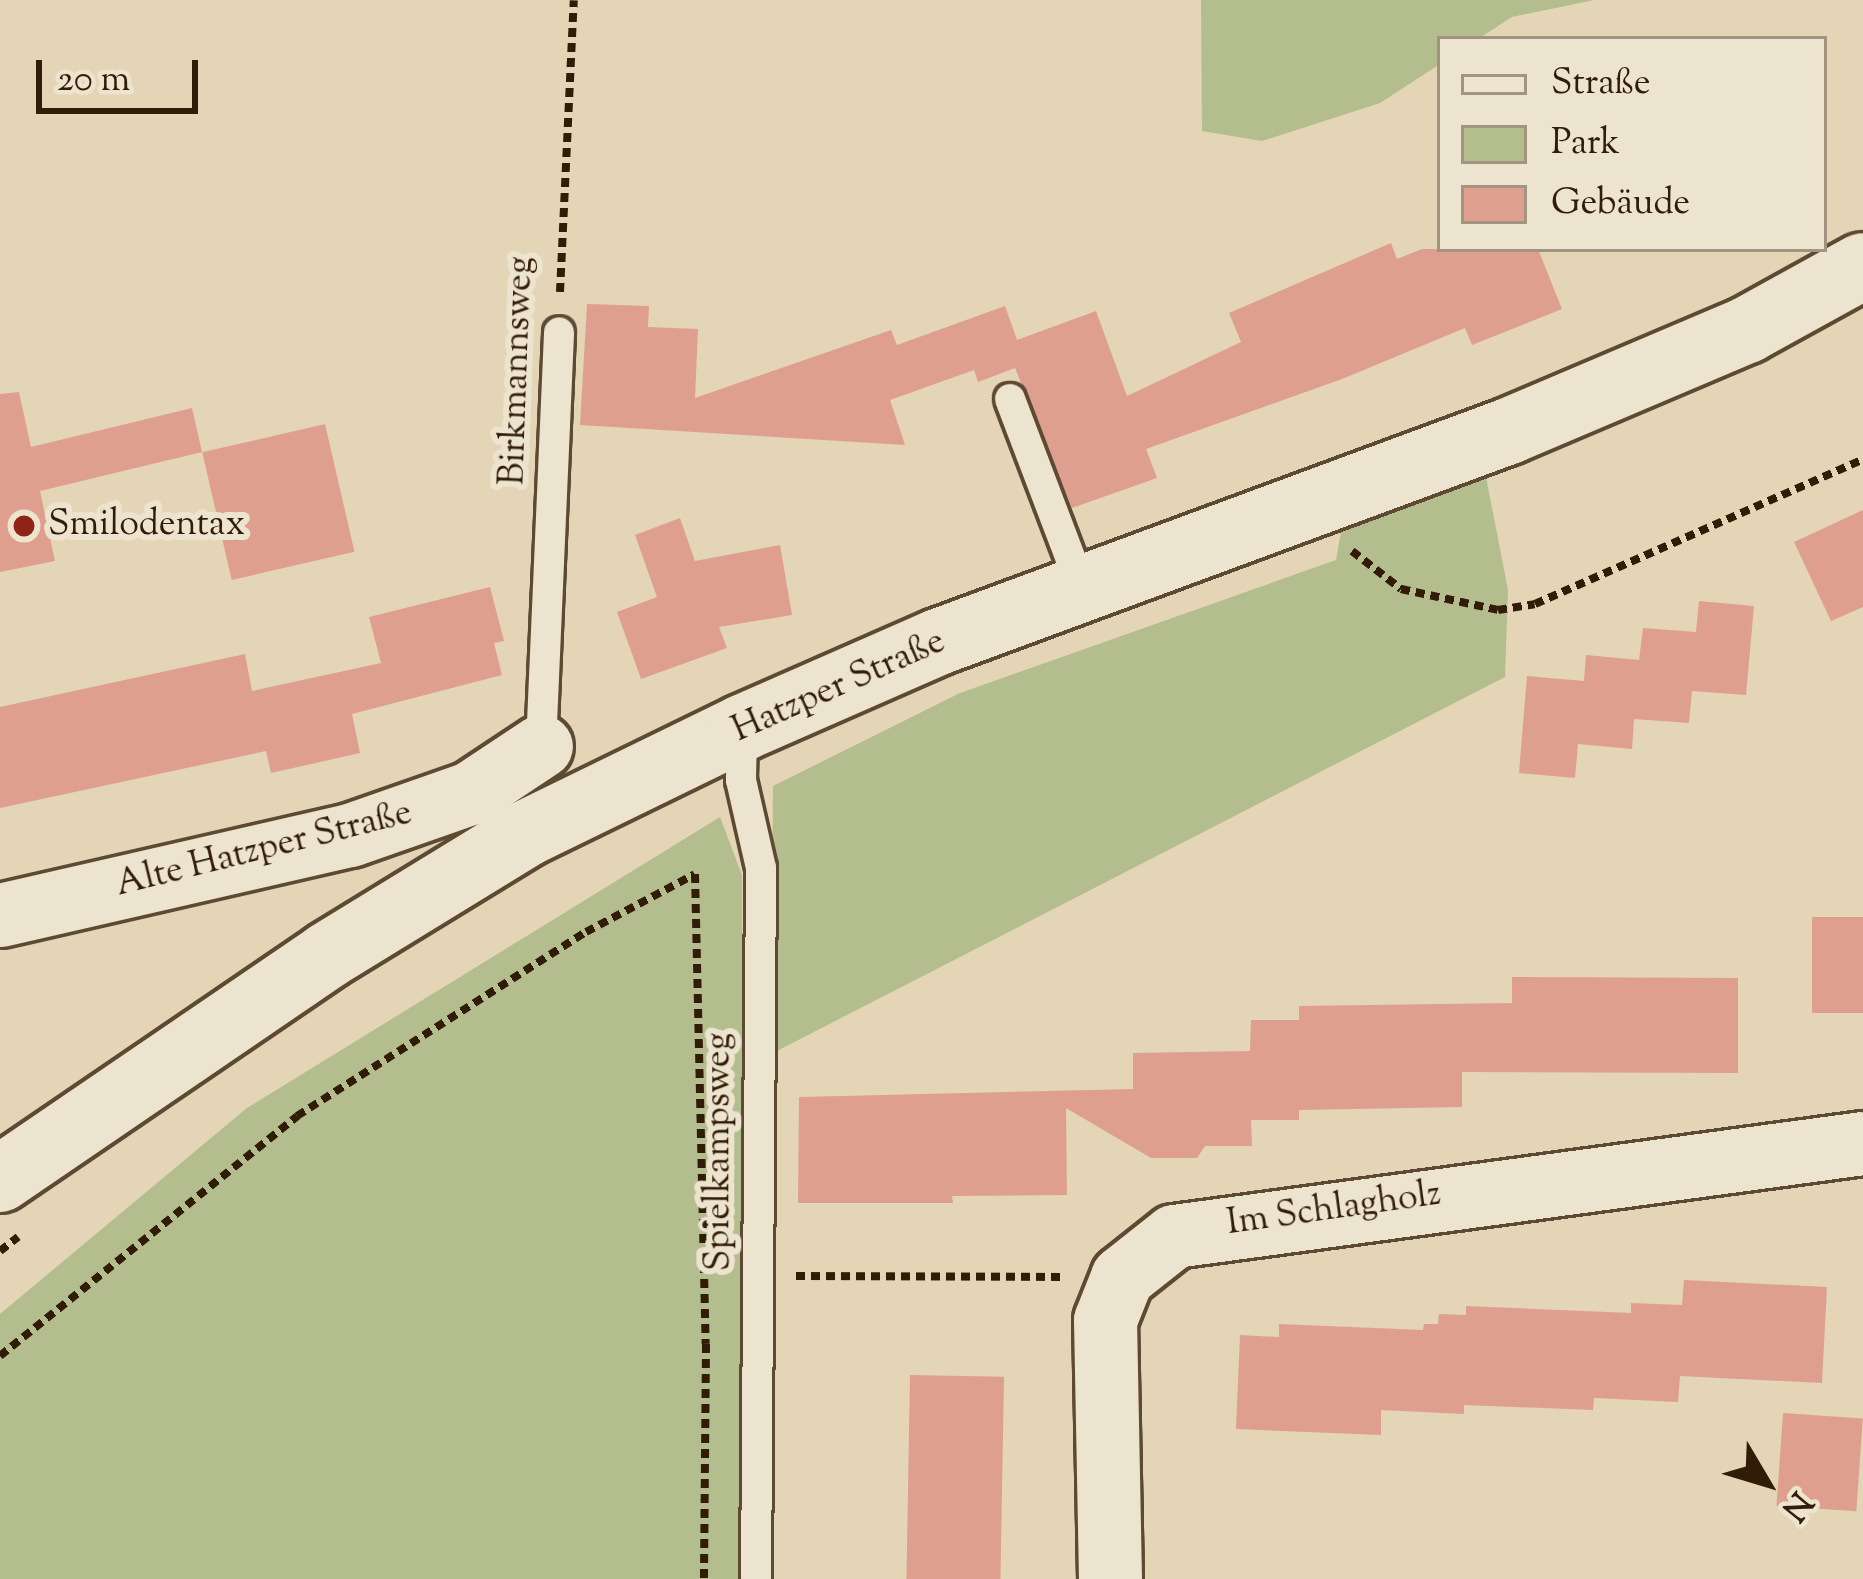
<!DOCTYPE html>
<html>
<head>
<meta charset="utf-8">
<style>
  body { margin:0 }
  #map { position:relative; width:1863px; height:1579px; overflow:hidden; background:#e3d5b5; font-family:"Sorts Mill Goudy",serif }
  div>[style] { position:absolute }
  .green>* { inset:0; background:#b4bd8d }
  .building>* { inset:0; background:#df9f8f; transform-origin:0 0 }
  .path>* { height:8px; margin-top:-4px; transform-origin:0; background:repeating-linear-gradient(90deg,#311c07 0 9px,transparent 0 15px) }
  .roads { filter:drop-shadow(3px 0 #5e4a32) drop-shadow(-3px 0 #5e4a32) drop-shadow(0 3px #5e4a32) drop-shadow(0 -3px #5e4a32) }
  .service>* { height:30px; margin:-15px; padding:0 15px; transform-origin:15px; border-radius:15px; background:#ede4cf }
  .minor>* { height:63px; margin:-31.5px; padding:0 31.5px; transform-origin:31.5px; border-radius:31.5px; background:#ede4cf }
  .secondary>* { height:66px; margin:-33px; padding:0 33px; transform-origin:33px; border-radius:33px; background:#ede4cf }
  .dots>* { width:33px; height:33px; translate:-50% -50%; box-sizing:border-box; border:6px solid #ede4cf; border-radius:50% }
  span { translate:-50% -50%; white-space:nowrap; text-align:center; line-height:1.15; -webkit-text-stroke:12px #ede4cf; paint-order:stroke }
  .street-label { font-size:36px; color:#311c07 }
  .poi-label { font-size:36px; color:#311c07 }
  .left { translate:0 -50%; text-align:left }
  .legend { position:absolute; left:1437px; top:36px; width:390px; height:216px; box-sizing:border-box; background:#ede4cf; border:3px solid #a2947f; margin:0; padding:15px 21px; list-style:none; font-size:36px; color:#311c07 }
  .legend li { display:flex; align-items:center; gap:24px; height:60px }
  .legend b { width:60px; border:3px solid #a2947f }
  .north { position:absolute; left:1707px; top:1423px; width:120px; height:120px; -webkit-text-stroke:9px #ede4cf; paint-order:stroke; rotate:128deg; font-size:33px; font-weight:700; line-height:48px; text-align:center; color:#311c07 }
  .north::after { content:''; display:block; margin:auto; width:42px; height:54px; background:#311c07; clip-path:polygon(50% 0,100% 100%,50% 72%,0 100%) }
  .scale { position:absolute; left:36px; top:60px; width:162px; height:54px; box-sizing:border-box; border:6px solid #311c07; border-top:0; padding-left:15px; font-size:36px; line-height:42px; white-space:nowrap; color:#311c07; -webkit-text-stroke:9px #ede4cf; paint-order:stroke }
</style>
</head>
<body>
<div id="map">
  <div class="green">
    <div style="clip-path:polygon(1201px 0,1594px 0,1512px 17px,1478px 39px,1440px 39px,1440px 64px,1380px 103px,1262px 141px,1202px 131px)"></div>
    <div style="clip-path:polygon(1485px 472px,1508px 590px,1505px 677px,771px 1054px,773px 786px,960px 693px,1336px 560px,1342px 526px)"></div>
    <div style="clip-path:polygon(720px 817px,742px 875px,744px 1579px,0 1579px,0 1314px,247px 1108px)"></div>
  </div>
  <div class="building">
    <div style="clip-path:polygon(1391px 243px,1397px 259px,1422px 249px,1538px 249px,1562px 309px,1472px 345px,1465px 328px,1342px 379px,1146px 449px,1157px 478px,1072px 508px,1015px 368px,978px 382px,974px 370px,890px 400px,905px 445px,580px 425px,587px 304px,649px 306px,648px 327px,698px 329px,695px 398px,891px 330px,897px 345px,1005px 306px,1017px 340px,1096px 311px,1127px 396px,1241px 342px,1229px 313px)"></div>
    <div style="clip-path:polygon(19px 392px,31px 447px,192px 408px,202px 452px,40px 491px,55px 561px,0 572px,0 394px)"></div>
    <div style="left:325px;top:424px;width:131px;height:126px;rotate:77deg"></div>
    <div style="clip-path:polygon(1863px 510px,1863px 607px,1831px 621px,1794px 542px)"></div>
    <div style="clip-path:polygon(680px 518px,695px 561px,780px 545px,792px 615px,719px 627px,727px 648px,641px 679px,617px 612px,657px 597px,635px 535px)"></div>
    <div style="clip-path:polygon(490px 587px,504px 641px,494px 643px,502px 675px,352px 714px,360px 753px,271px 773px,266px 751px,0 808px,0 707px,245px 654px,252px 691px,381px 663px,369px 617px)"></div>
    <div style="clip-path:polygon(1699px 601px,1754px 606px,1746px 695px,1692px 691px,1689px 723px,1634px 719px,1632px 749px,1578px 744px,1575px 778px,1519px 773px,1527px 676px,1584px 681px,1586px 655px,1639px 660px,1643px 628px,1696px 632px)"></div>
    <div style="left:1863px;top:917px;width:96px;height:51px;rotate:90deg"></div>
    <div style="clip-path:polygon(1512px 977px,1738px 978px,1738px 1073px,1462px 1072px,1462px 1107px,1299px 1110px,1299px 1120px,1251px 1120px,1252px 1146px,1205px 1146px,1197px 1158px,1151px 1158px,1066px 1108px,1067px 1195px,952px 1196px,953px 1203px,798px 1203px,799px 1097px,1133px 1089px,1133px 1053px,1250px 1051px,1251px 1020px,1299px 1020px,1299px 1006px,1512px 1003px)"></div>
    <div style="clip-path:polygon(1684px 1280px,1827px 1287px,1822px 1383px,1680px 1376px,1678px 1402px,1594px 1398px,1593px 1410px,1464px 1405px,1464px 1414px,1381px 1410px,1381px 1435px,1236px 1429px,1240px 1335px,1279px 1337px,1279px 1324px,1423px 1330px,1424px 1324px,1438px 1324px,1439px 1314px,1466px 1315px,1466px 1306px,1631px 1313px,1631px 1303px,1682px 1305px)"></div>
    <div style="left:910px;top:1375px;width:94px;height:204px;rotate:1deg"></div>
    <div style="left:1783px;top:1413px;width:80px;height:93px;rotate:4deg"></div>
  </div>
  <div class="path">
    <div style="left:560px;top:292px;width:292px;rotate:-87.3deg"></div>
    <div style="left:1352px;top:551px;width:62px;rotate:37.8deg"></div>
    <div style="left:1401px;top:589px;width:99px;rotate:12.2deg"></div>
    <div style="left:1498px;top:610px;width:37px;rotate:-9deg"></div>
    <div style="left:1535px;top:604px;width:359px;rotate:-23.8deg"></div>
    <div style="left:0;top:1251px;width:23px;rotate:-38deg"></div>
    <div style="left:796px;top:1276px;width:267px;rotate:0.2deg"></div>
    <div style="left:0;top:1356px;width:382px;rotate:-38.9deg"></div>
    <div style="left:297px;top:1116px;width:343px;rotate:-32.5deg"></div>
    <div style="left:586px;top:932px;width:123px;rotate:-28deg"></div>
    <div style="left:695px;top:874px;width:470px;rotate:88.7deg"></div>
    <div style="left:706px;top:1344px;width:235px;rotate:90.5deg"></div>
  </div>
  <div class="roads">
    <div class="service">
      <div style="left:1010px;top:399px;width:203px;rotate:69.2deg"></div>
      <div style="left:742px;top:728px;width:52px;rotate:91.1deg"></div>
      <div style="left:741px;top:780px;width:90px;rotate:77.2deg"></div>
      <div style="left:761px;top:868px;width:711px;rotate:90.4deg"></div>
      <div style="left:541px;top:746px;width:414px;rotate:-87.5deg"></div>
    </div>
    <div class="minor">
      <div style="left:0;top:915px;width:359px;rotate:-12.9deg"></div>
      <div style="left:350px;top:835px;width:127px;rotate:-19.3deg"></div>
      <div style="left:470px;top:793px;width:85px;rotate:-33.5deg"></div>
      <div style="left:1110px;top:1579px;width:259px;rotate:-91.1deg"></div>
      <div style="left:1105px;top:1320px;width:46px;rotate:-68.4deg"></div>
      <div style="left:1122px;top:1277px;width:66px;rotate:-38.3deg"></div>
      <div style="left:1174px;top:1236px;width:695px;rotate:-7.69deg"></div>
    </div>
    <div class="secondary">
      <div style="left:0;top:1179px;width:397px;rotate:-34.3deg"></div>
      <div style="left:328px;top:955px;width:233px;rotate:-31.5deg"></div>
      <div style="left:527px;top:833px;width:239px;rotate:-26deg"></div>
      <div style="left:742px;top:728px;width:214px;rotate:-23.7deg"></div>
      <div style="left:938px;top:642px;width:609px;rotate:-20.28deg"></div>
      <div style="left:1509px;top:431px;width:259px;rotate:-23deg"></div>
      <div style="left:1747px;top:330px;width:132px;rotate:-28.9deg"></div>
    </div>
  </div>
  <div class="dots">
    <div style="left:24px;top:526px;background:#8f2418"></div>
  </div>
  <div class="street-label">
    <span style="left:518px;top:371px;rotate:-88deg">Birkmannsweg</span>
    <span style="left:839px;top:687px;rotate:-24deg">Hatzper Straße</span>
    <span style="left:264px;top:850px;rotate:-14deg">Alte Hatzper Straße</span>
    <span style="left:720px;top:1152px;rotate:-90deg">Spielkampsweg</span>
    <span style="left:1334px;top:1210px;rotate:-8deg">Im Schlagholz</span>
  </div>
  <div class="poi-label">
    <span class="left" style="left:48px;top:526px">Smilodentax</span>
  </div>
  <ul class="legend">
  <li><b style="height:15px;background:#ede4cf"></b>Straße</li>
  <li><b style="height:33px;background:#b4bd8d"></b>Park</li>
  <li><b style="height:33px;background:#df9f8f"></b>Gebäude</li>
  </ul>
  <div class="north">N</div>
  <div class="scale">20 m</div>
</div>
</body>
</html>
